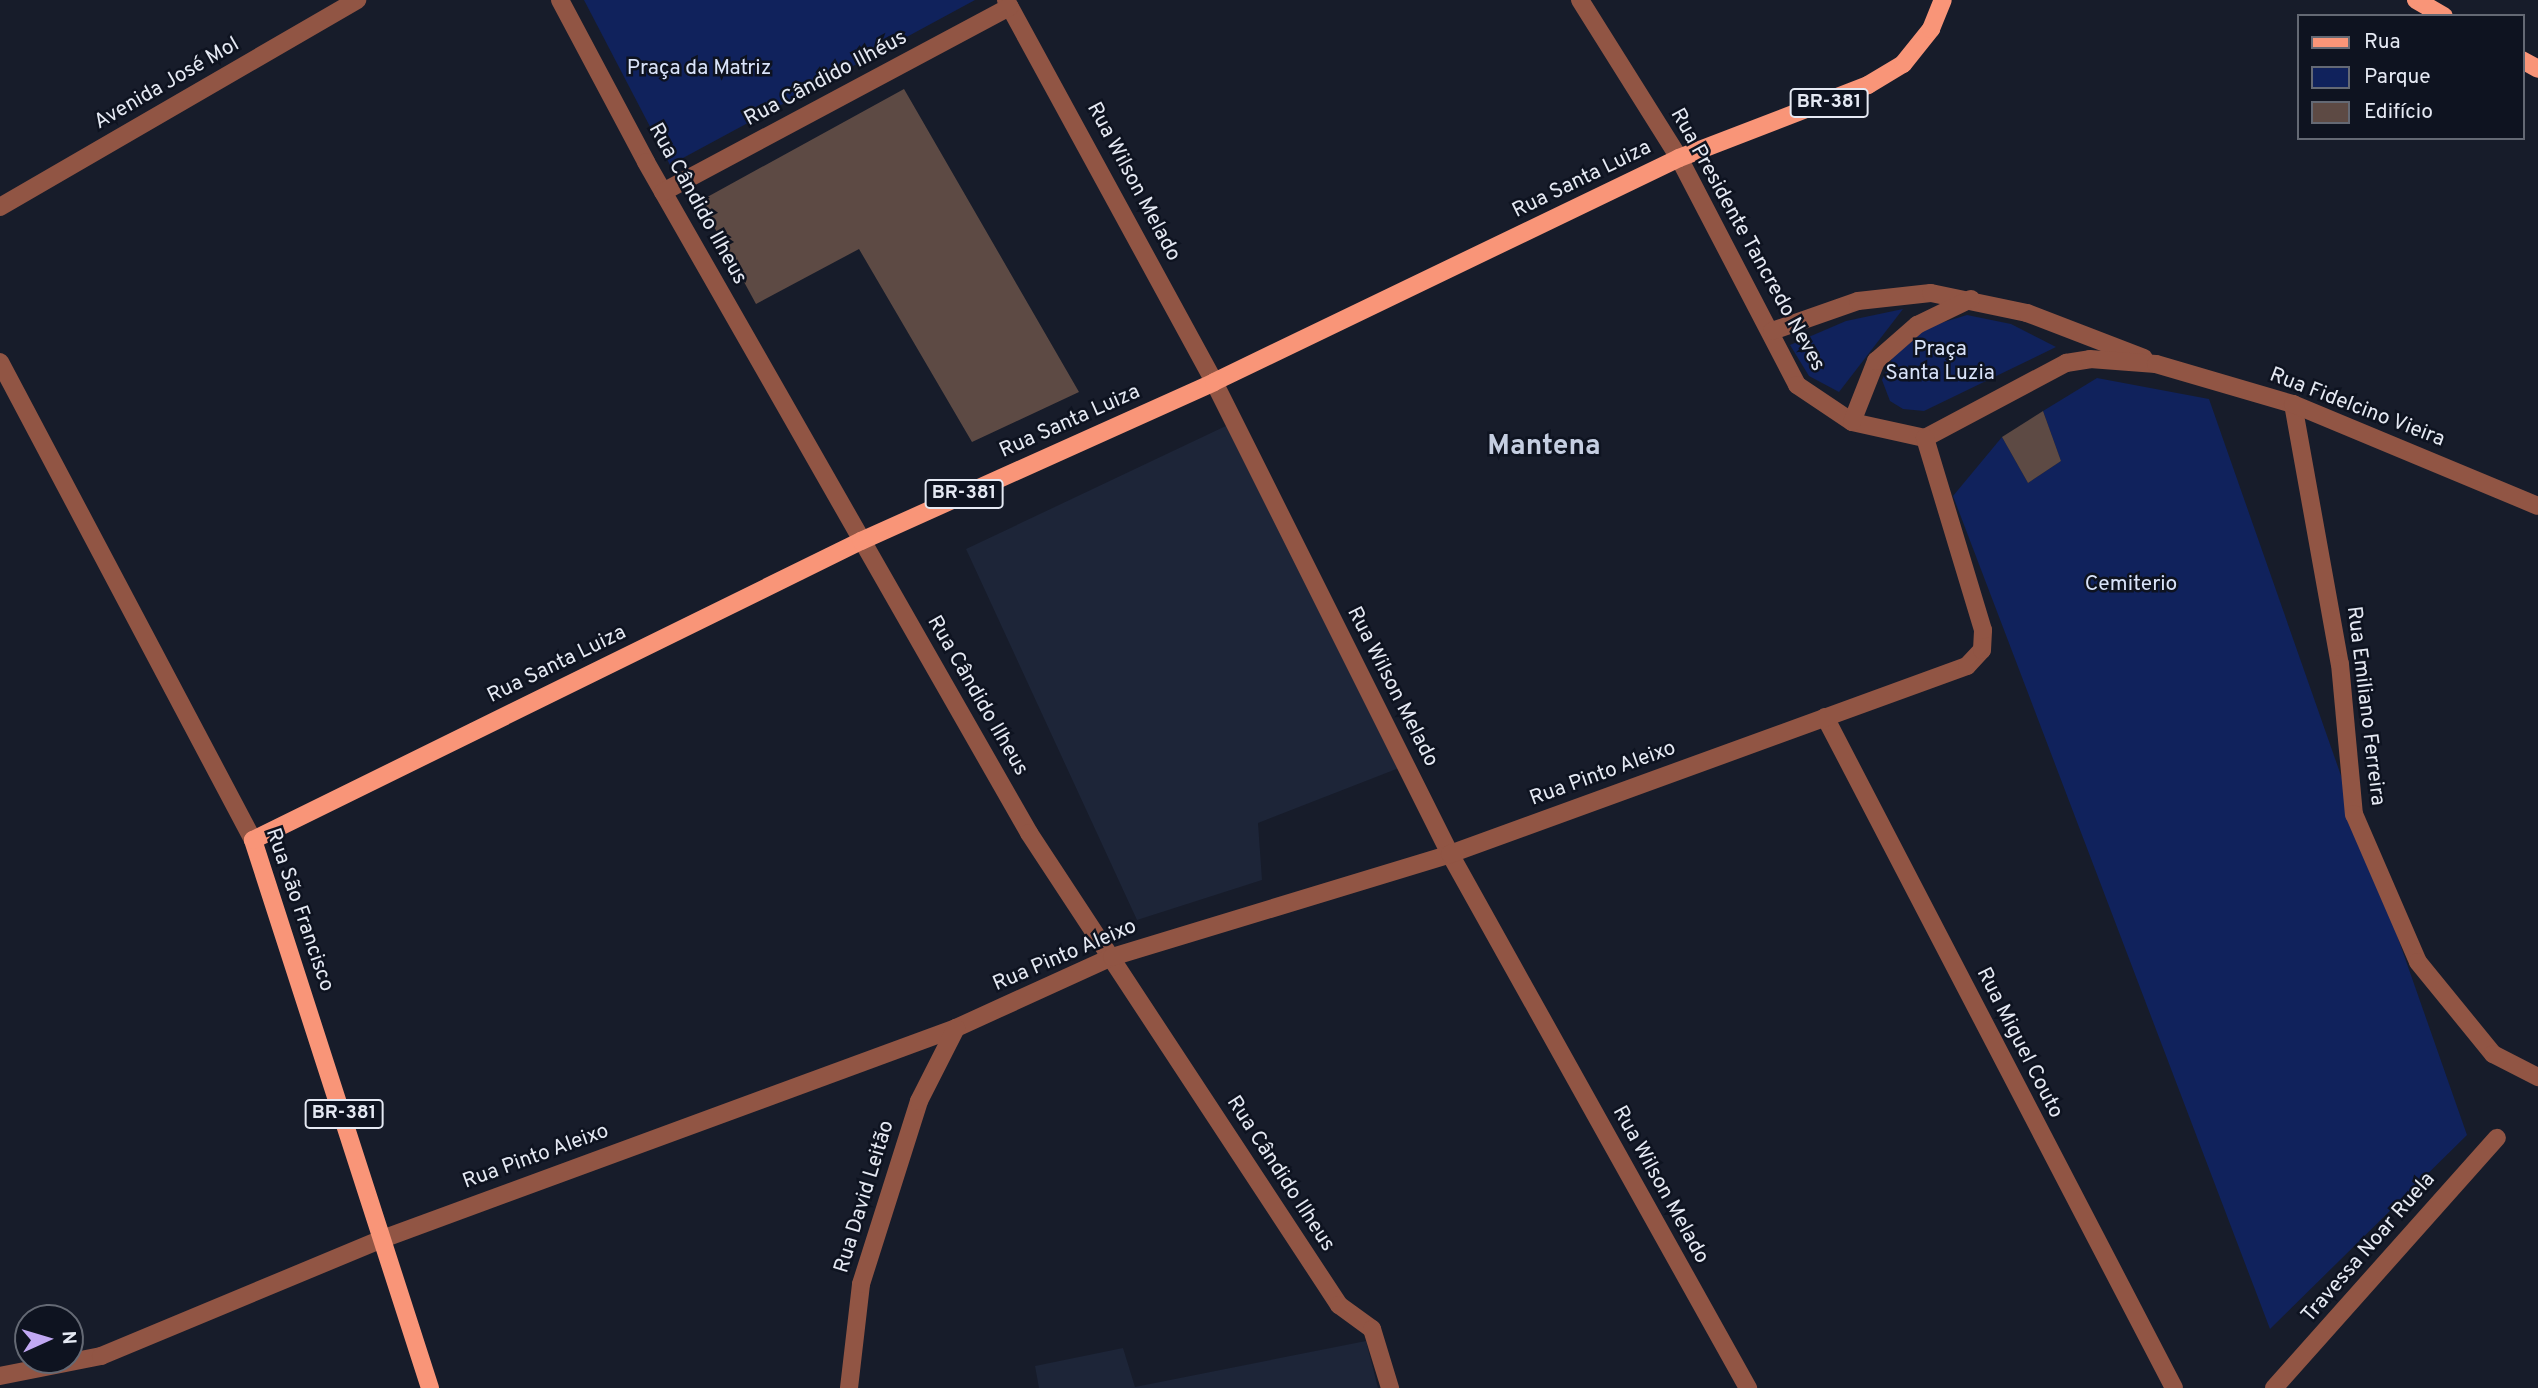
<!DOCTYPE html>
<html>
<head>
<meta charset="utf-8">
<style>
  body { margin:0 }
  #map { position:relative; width:2538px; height:1388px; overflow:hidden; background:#171c2a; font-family:Overpass,sans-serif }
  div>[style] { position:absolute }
  .built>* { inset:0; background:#1d2538 }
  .green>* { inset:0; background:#10225c }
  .building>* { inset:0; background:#5d4a44 }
  .minor>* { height:18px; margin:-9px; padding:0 9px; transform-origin:9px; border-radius:9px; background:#915544 }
  .major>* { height:18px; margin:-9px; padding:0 9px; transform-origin:9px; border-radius:9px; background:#f99578 }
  span { translate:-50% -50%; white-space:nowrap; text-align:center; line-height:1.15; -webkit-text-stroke:5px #0e1320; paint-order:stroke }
  .shield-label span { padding:2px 5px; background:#0e1320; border:2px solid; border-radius:5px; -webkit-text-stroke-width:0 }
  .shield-label { font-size:19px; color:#e5e9f3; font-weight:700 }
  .park-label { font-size:21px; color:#dae4fa }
  .street-label { font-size:21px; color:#e5e9f3 }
  .district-label { font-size:28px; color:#c5cee1; font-weight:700 }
  .legend { position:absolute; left:2297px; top:14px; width:228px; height:126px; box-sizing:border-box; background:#0e1320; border:2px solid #646974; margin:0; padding:9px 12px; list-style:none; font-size:21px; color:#e5e9f3 }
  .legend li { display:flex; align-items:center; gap:14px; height:35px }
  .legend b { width:35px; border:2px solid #646974 }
  .north { position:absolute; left:14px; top:1304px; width:70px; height:70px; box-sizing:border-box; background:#0e1320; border:2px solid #646974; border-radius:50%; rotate:86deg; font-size:19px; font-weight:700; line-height:28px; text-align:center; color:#e5e9f3 }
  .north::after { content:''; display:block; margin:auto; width:24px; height:32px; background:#c1a8f3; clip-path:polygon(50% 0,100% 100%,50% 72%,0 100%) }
</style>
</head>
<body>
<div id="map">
  <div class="built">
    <div style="clip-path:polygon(1230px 424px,1399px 768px,1258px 823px,1262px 880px,1137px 920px,966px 549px)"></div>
    <div style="clip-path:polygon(1366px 1341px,1378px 1388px,1039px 1388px,1035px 1366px,1123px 1348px,1135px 1387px)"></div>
  </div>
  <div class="green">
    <div style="clip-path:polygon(584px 0,975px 0,670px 165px)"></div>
    <div style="clip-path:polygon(1903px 309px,1839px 392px,1809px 376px,1790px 345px,1846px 321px)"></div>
    <div style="clip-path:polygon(1967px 315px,2011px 324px,2056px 347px,1924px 411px,1903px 409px,1890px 401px,1882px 380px,1895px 352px,1918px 330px)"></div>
    <div style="clip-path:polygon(2097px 378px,2209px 399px,2467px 1135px,2270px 1329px,1953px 496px,2002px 437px,2028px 483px,2061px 461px,2043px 411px)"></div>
  </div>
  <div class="building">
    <div style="clip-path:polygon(904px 89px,1079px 392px,972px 442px,859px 249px,756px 304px,700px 201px)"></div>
    <div style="clip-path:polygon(2043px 411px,2061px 461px,2028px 483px,2002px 437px)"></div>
  </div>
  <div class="minor">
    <div style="left:560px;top:0;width:183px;rotate:62deg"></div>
    <div style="left:646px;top:162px;width:773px;rotate:60.28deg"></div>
    <div style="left:1029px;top:833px;width:565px;rotate:56.7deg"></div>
    <div style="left:1339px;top:1305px;width:41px;rotate:36deg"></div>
    <div style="left:1372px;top:1329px;width:62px;rotate:73deg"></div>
    <div style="left:1006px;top:0;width:435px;rotate:61.4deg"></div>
    <div style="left:1214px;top:382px;width:528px;rotate:63.43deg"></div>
    <div style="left:1450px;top:854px;width:612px;rotate:60.84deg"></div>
    <div style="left:1580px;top:0;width:186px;rotate:57.9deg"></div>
    <div style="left:1679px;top:158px;width:256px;rotate:62.5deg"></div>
    <div style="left:1797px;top:385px;width:66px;rotate:33.9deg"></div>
    <div style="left:1852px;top:422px;width:75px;rotate:12.4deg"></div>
    <div style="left:663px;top:192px;width:393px;rotate:-28.1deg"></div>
    <div style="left:0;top:207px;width:413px;rotate:-30.1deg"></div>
    <div style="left:1772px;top:331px;width:91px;rotate:-19.2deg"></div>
    <div style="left:1858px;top:301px;width:73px;rotate:-6.3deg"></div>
    <div style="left:1931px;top:293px;width:98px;rotate:11.8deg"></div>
    <div style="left:2027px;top:313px;width:125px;rotate:21deg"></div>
    <div style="left:0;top:362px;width:541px;rotate:62.11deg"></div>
    <div style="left:2293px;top:404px;width:264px;rotate:79.8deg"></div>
    <div style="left:2340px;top:664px;width:151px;rotate:84.7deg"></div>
    <div style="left:2354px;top:814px;width:161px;rotate:66.6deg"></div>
    <div style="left:2418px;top:962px;width:119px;rotate:50.8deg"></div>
    <div style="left:2493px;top:1054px;width:51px;rotate:27.1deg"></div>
    <div style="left:1852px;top:422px;width:66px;rotate:-68.5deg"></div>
    <div style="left:1876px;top:361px;width:55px;rotate:-41.3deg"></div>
    <div style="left:1917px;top:325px;width:60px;rotate:-25.7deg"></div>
    <div style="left:1925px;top:438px;width:160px;rotate:-28deg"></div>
    <div style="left:2066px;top:363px;width:24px;rotate:-9deg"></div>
    <div style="left:2090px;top:359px;width:66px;rotate:4.3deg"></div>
    <div style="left:2156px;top:364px;width:143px;rotate:16.3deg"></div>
    <div style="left:2293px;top:404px;width:265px;rotate:22.6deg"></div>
    <div style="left:1825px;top:717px;width:756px;rotate:62.52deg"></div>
    <div style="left:0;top:1376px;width:103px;rotate:-11.2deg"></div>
    <div style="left:101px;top:1356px;width:308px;rotate:-22.6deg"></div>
    <div style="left:385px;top:1238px;width:608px;rotate:-20.19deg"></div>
    <div style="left:956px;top:1028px;width:171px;rotate:-24.5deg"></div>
    <div style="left:1112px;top:957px;width:353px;rotate:-16.9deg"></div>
    <div style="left:1450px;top:854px;width:550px;rotate:-19.98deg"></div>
    <div style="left:1967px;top:666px;width:22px;rotate:-47deg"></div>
    <div style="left:1982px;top:650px;width:20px;rotate:-87deg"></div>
    <div style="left:1983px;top:630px;width:201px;rotate:-106.8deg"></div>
    <div style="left:849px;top:1388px;width:105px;rotate:-83.4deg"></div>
    <div style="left:861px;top:1284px;width:192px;rotate:-72.4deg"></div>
    <div style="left:919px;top:1101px;width:82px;rotate:-63.1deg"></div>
    <div style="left:2274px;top:1388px;width:335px;rotate:-48.3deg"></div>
  </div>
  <div class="major">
    <div style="left:2416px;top:0;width:32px;rotate:30deg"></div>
    <div style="left:2522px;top:60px;width:18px;rotate:29deg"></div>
    <div style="left:430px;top:1388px;width:576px;rotate:-107.9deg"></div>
    <div style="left:253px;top:840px;width:678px;rotate:-26.19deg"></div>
    <div style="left:861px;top:541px;width:387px;rotate:-24.2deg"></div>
    <div style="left:1214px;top:382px;width:516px;rotate:-25.72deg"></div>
    <div style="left:1679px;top:158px;width:203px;rotate:-21.1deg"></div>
    <div style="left:1868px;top:85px;width:41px;rotate:-31deg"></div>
    <div style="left:1903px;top:64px;width:45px;rotate:-51.3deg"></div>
    <div style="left:1931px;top:29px;width:31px;rotate:-68deg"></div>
  </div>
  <div class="shield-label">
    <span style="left:1829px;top:103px">BR-381</span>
    <span style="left:964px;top:494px">BR-381</span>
    <span style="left:344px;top:1114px">BR-381</span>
  </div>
  <div class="park-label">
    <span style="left:699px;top:69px">Praça da Matriz</span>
    <span style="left:1940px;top:362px">Praça<br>Santa Luzia</span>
    <span style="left:2131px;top:585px">Cemiterio</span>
  </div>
  <div class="street-label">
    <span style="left:826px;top:79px;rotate:-28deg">Rua Cândido Ilhéus</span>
    <span style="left:167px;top:84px;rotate:-30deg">Avenida José Mol</span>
    <span style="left:1582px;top:180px;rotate:-26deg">Rua Santa Luiza</span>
    <span style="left:1133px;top:182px;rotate:62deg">Rua Wilson Melado</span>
    <span style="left:697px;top:204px;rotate:61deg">Rua Cândido Ilheus</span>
    <span style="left:1747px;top:240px;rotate:61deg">Rua Presidente Tancredo Neves</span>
    <span style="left:2357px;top:408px;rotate:21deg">Rua Fidelcino Vieira</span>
    <span style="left:1070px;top:422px;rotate:-24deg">Rua Santa Luiza</span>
    <span style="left:557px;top:665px;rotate:-26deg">Rua Santa Luiza</span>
    <span style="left:1392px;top:687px;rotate:63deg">Rua Wilson Melado</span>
    <span style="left:977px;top:696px;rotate:60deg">Rua Cândido Ilheus</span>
    <span style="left:2365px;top:706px;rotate:83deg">Rua Emiliano Ferreira</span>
    <span style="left:1603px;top:774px;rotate:-20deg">Rua Pinto Aleixo</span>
    <span style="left:299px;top:910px;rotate:71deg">Rua São Francisco</span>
    <span style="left:1065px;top:956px;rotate:-23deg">Rua Pinto Aleixo</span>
    <span style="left:2019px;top:1043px;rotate:63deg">Rua Miguel Couto</span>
    <span style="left:536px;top:1157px;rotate:-20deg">Rua Pinto Aleixo</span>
    <span style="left:1280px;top:1174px;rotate:57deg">Rua Cândido Ilheus</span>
    <span style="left:1660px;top:1185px;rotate:61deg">Rua Wilson Melado</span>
    <span style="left:865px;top:1197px;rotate:-73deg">Rua David Leitão</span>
    <span style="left:2369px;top:1248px;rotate:-49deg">Travessa Noar Ruela</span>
  </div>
  <div class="district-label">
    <span style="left:1544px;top:447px">Mantena</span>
  </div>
  <ul class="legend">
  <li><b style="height:9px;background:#f99578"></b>Rua</li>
  <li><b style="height:19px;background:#10225c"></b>Parque</li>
  <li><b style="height:19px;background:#5d4a44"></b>Edifício</li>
  </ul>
  <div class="north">N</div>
</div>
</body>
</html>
